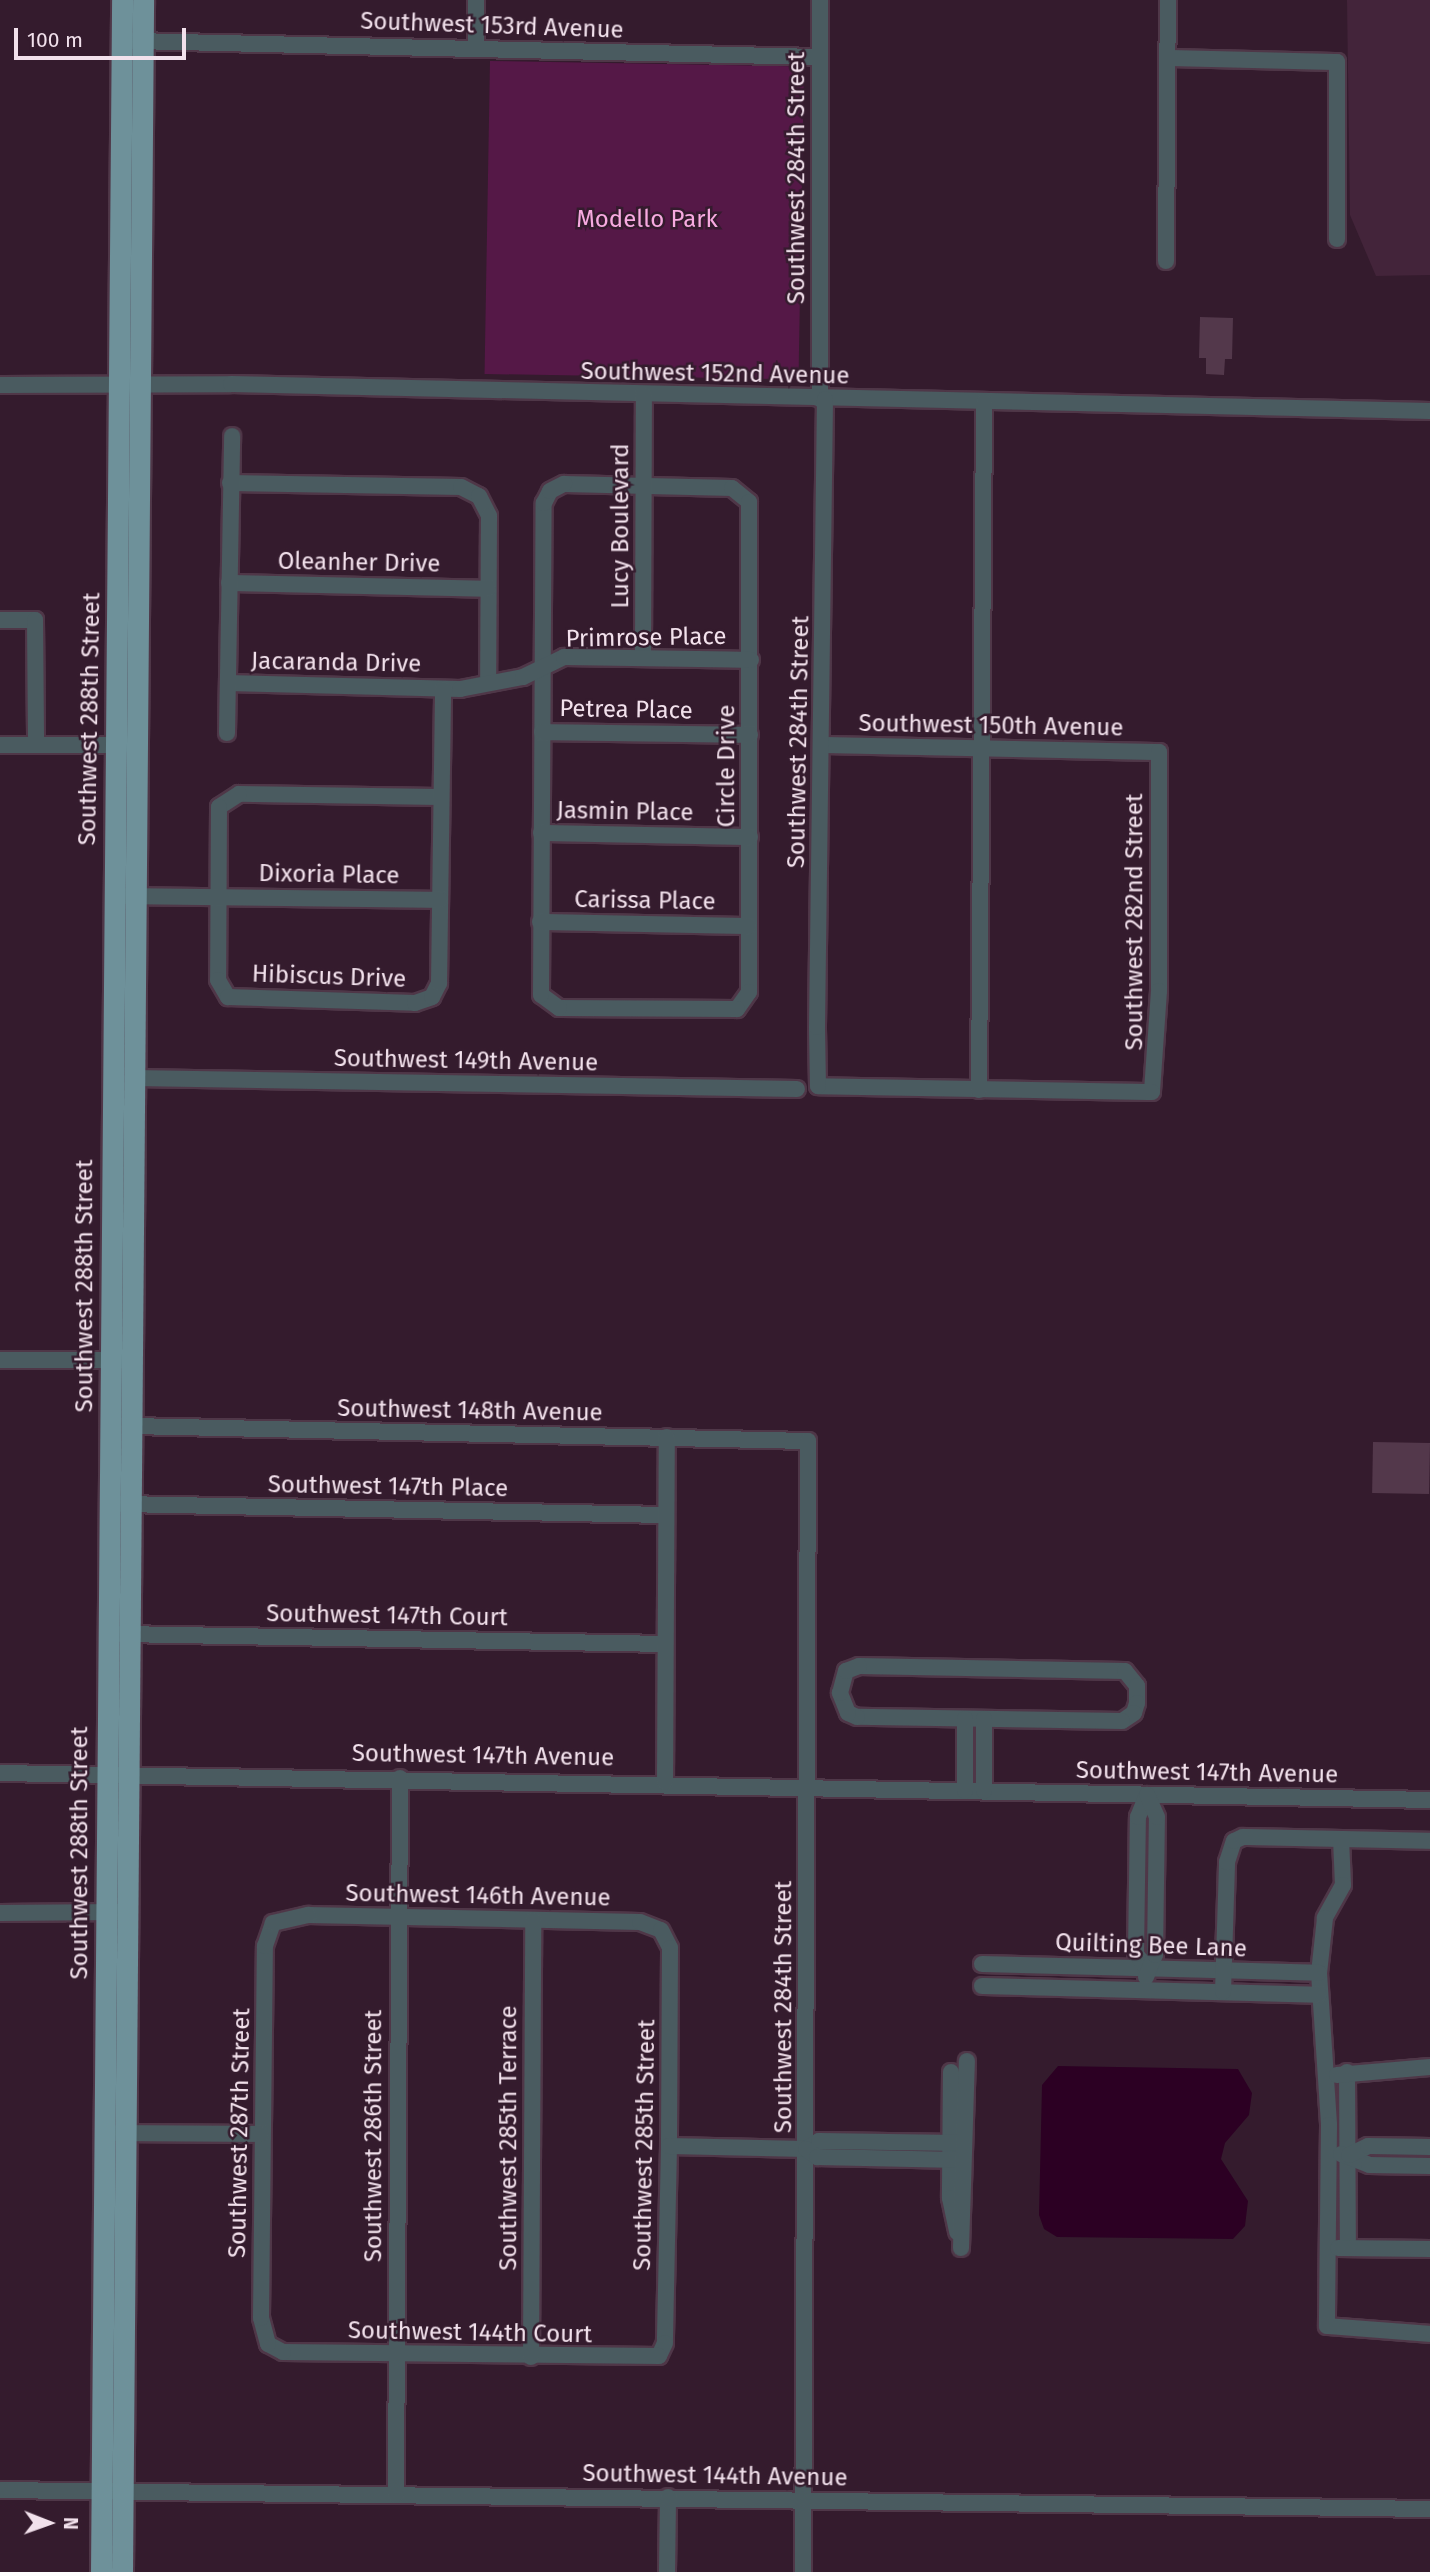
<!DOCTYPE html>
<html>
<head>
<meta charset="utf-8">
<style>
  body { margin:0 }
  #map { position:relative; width:1430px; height:2572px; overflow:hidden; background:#341b2d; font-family:"Fira Sans",sans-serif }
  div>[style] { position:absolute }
  .built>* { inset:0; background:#43243a }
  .green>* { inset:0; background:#551847; transform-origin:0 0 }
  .water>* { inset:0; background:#2c0023 }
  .building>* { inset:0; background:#53384b; transform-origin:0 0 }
  .roads { filter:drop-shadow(2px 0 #4f3748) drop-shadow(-2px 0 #4f3748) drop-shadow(0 2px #4f3748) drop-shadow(0 -2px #4f3748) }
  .minor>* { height:16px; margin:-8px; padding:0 8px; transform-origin:8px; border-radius:8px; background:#4a5b60 }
  .major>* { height:21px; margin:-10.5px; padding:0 10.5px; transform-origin:10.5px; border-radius:10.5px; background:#6e919a }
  span { translate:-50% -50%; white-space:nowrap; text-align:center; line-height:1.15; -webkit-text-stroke:5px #341b2d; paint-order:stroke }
  .street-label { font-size:24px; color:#f2e1ec }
  .park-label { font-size:24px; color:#f7aae0 }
  .north { position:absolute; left:14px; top:2488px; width:70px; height:70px; -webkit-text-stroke:5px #341b2d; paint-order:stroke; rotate:91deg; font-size:19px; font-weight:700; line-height:28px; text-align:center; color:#f2e1ec }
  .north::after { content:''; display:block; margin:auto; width:24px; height:32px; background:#f2e1ec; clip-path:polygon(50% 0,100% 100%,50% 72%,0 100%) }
  .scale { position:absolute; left:14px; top:28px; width:172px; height:32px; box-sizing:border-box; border:4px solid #f2e1ec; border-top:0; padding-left:9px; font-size:21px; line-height:24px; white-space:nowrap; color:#f2e1ec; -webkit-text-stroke:5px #341b2d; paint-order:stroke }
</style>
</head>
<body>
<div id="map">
  <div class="built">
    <div style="clip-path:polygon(1347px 0,1430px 0,1430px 275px,1376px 276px,1350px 215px)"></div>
  </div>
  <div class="green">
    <div style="left:490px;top:61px;width:314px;height:313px;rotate:1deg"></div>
  </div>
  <div class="water">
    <div style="clip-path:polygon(1058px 2066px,1238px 2069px,1252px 2093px,1249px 2115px,1225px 2143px,1221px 2159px,1248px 2201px,1245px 2226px,1233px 2239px,1057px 2237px,1044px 2229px,1039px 2215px,1042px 2085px)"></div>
  </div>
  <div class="building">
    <div style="clip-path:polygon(1200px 317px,1233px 318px,1232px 359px,1225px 359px,1224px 375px,1206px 374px,1206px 358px,1199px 358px)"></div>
    <div style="left:1373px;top:1442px;width:57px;height:51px;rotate:1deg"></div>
  </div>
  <div class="roads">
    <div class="minor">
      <div style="left:134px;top:41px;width:685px;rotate:1.34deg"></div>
      <div style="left:476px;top:46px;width:46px;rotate:-90deg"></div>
      <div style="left:1168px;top:58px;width:169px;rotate:1.4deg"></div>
      <div style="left:1337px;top:62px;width:177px;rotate:90deg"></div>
      <div style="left:1166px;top:261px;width:261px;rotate:-89.6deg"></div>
      <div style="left:0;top:385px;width:231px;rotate:-0.2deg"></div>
      <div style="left:231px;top:384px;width:1199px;rotate:1.29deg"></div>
      <div style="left:820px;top:399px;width:399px;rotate:-90deg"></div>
      <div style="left:230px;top:483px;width:231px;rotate:1deg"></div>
      <div style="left:461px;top:487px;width:20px;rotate:27deg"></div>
      <div style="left:479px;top:496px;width:22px;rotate:63deg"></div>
      <div style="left:489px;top:516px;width:167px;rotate:90.3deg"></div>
      <div style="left:564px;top:484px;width:168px;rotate:1.4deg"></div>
      <div style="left:732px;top:488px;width:22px;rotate:39deg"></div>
      <div style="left:749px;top:502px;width:490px;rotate:90deg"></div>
      <div style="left:749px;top:992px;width:21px;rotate:125deg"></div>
      <div style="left:737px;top:1009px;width:178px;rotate:-179.7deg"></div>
      <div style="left:559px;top:1008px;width:22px;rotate:-144deg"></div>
      <div style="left:541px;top:995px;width:492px;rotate:-89.7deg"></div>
      <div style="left:544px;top:503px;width:13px;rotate:-63deg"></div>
      <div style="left:550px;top:491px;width:16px;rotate:-27deg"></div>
      <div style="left:229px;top:583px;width:259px;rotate:1.3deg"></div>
      <div style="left:0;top:620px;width:35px"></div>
      <div style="left:35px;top:620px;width:125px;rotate:89.5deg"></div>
      <div style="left:643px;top:657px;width:262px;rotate:-89.8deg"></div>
      <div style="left:228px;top:683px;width:232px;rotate:1.5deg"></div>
      <div style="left:460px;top:689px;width:64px;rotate:-10.8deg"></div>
      <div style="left:523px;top:677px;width:46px;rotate:-26deg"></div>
      <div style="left:564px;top:657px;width:187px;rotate:0.9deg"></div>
      <div style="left:542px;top:732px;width:208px;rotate:0.8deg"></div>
      <div style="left:227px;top:733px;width:297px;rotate:-89deg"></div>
      <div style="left:0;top:745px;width:124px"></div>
      <div style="left:821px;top:745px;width:338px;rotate:1.2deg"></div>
      <div style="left:1159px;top:752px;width:239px;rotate:90deg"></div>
      <div style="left:1159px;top:991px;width:101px;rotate:94deg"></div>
      <div style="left:1152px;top:1092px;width:334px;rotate:-179deg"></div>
      <div style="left:818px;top:1086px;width:59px;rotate:-91deg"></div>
      <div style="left:817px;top:1027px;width:628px;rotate:-89.27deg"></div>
      <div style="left:438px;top:797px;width:199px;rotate:-179.1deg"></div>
      <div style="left:239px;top:794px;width:24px;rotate:147deg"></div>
      <div style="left:219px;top:807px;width:173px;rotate:90.3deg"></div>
      <div style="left:218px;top:980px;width:20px;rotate:60deg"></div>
      <div style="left:228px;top:997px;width:187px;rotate:1.8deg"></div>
      <div style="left:415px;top:1003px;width:18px;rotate:-19deg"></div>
      <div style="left:432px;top:997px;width:16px;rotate:-63deg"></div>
      <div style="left:439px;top:983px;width:294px;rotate:-89.2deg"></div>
      <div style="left:541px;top:833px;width:209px;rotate:1.1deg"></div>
      <div style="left:127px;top:896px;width:313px;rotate:0.7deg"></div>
      <div style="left:540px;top:922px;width:209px;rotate:1.1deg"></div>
      <div style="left:134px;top:1078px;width:663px;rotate:0.95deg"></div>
      <div style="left:979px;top:1090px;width:688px;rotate:-89.58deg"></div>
      <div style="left:0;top:1360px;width:122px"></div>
      <div style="left:131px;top:1426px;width:677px;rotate:1.27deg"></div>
      <div style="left:808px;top:1441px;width:1131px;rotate:90.25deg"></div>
      <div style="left:122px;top:1504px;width:544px;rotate:1.16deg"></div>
      <div style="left:121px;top:1634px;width:544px;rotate:1.05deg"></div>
      <div style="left:859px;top:1666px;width:266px;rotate:1.1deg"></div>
      <div style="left:1125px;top:1671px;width:19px;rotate:51deg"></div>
      <div style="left:1137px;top:1686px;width:17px;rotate:90deg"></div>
      <div style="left:1137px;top:1703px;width:10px;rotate:107deg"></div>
      <div style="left:1134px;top:1713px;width:14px;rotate:146deg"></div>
      <div style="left:1122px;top:1721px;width:265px;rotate:-179.1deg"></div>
      <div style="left:857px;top:1717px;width:10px;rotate:-156deg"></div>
      <div style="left:848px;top:1713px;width:22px;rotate:-112deg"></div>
      <div style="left:840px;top:1693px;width:23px;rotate:-75deg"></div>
      <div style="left:846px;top:1671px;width:14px;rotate:-21deg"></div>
      <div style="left:0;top:1773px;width:1430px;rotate:1.08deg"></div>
      <div style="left:665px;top:1782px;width:345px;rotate:-89.7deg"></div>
      <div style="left:965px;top:1791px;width:72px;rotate:-90deg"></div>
      <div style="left:984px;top:1791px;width:72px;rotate:-90deg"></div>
      <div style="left:1341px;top:1839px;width:46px;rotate:87.5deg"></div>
      <div style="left:1343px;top:1885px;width:38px;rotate:119deg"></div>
      <div style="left:1325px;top:1918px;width:55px;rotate:96.2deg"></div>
      <div style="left:1319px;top:1973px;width:152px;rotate:86.2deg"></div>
      <div style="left:1329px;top:2125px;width:201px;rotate:90.6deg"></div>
      <div style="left:1327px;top:2326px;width:103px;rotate:4.4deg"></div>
      <div style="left:0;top:1913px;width:118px;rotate:-0.5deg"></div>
      <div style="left:308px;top:1915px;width:332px;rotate:1.2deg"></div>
      <div style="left:640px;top:1922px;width:22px;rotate:21deg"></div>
      <div style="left:661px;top:1930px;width:20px;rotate:63deg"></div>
      <div style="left:670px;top:1948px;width:198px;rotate:90.3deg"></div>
      <div style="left:669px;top:2146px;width:197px;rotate:91.2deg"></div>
      <div style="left:665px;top:2343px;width:14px;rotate:115deg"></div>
      <div style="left:659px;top:2356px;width:376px;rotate:-179.4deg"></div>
      <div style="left:283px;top:2352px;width:17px;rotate:-152deg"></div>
      <div style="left:268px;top:2344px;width:27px;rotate:-105deg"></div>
      <div style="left:261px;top:2318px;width:372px;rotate:-89.4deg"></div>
      <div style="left:265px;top:1946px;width:24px;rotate:-71deg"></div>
      <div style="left:273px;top:1923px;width:36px;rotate:-13deg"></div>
      <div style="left:982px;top:1964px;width:337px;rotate:1.5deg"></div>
      <div style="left:1147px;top:1969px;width:19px;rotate:-126deg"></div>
      <div style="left:1136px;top:1954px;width:137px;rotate:-89.2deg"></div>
      <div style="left:1138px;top:1817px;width:24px;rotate:-68deg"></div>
      <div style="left:1146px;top:1977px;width:24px;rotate:-68deg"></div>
      <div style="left:1155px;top:1955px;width:138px;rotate:-89.2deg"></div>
      <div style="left:1157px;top:1817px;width:24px;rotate:-114deg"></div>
      <div style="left:982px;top:1986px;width:337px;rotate:1.5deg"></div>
      <div style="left:1223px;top:1992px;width:130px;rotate:-88.2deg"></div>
      <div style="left:1227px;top:1862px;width:22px;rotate:-72deg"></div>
      <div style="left:1234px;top:1841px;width:10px;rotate:-24deg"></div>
      <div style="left:1243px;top:1837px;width:187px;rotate:1.2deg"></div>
      <div style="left:951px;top:2072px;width:126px;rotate:90.5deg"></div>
      <div style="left:950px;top:2198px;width:35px;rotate:78deg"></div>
      <div style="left:1347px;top:2072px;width:176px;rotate:89.7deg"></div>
      <div style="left:1337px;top:2075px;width:93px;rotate:-4.9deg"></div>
      <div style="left:117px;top:2133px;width:144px;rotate:0.4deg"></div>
      <div style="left:669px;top:2146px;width:137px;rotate:1.3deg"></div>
      <div style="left:806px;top:2149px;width:15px;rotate:-32deg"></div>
      <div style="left:819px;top:2141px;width:140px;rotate:0.8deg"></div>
      <div style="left:806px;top:2149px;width:14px;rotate:36deg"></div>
      <div style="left:817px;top:2157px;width:142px;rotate:1.2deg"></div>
      <div style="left:1341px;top:2154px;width:30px;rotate:21deg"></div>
      <div style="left:1369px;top:2165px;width:61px;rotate:0.9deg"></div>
      <div style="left:1349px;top:2155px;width:21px;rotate:-25deg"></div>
      <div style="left:1368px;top:2146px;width:62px;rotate:0.9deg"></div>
      <div style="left:961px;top:2248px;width:187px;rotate:-88.2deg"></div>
      <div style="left:1338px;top:2248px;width:92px;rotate:0.6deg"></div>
      <div style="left:531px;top:2357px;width:437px;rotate:-89.7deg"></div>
      <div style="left:0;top:2490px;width:1430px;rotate:0.76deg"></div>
      <div style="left:396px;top:2495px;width:717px;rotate:-89.68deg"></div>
      <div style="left:667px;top:2572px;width:75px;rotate:-89.2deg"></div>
    </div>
    <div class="major">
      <div style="left:101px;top:2572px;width:2572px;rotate:-89.53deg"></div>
      <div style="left:122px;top:2572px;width:2572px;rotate:-89.53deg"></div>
    </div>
  </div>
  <div class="street-label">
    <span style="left:492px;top:26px;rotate:2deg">Southwest 153rd Avenue</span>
    <span style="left:797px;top:178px;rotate:-90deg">Southwest 284th Street</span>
    <span style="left:715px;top:374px;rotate:1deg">Southwest 152nd Avenue</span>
    <span style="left:621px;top:526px;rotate:-90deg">Lucy Boulevard</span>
    <span style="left:359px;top:563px;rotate:1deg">Oleanher Drive</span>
    <span style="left:646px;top:638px;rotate:-1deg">Primrose Place</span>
    <span style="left:336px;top:663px;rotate:1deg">Jacaranda Drive</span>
    <span style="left:626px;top:710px;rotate:1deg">Petrea Place</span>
    <span style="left:90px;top:719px;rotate:-89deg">Southwest 288th Street</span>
    <span style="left:991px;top:726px;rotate:1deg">Southwest 150th Avenue</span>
    <span style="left:799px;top:742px;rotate:-89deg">Southwest 284th Street</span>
    <span style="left:727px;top:766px;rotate:-90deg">Circle Drive</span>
    <span style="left:625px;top:812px;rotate:1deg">Jasmin Place</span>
    <span style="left:329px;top:875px;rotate:1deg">Dixoria Place</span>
    <span style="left:645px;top:901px;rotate:1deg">Carissa Place</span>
    <span style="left:1135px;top:922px;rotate:-90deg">Southwest 282nd Street</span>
    <span style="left:329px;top:977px;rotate:2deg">Hibiscus Drive</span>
    <span style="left:466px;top:1061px;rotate:1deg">Southwest 149th Avenue</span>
    <span style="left:85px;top:1286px;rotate:-90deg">Southwest 288th Street</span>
    <span style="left:470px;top:1411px;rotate:1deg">Southwest 148th Avenue</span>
    <span style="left:388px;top:1487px;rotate:1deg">Southwest 147th Place</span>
    <span style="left:387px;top:1616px;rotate:1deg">Southwest 147th Court</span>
    <span style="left:483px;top:1756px;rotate:1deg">Southwest 147th Avenue</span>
    <span style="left:1207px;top:1773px;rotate:1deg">Southwest 147th Avenue</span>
    <span style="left:80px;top:1853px;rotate:-90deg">Southwest 288th Street</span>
    <span style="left:478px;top:1896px;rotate:1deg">Southwest 146th Avenue</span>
    <span style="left:1151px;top:1946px;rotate:2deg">Quilting Bee Lane</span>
    <span style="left:784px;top:2007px;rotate:-90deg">Southwest 284th Street</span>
    <span style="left:240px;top:2133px;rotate:-89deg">Southwest 287th Street</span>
    <span style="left:374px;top:2136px;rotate:-90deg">Southwest 286th Street</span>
    <span style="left:509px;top:2138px;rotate:-90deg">Southwest 285th Terrace</span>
    <span style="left:645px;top:2145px;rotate:-89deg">Southwest 285th Street</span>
    <span style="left:470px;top:2333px;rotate:1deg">Southwest 144th Court</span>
    <span style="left:715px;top:2476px;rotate:1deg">Southwest 144th Avenue</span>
  </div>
  <div class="park-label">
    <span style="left:647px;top:220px">Modello Park</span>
  </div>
  <div class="north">N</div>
  <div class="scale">100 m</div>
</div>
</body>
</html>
